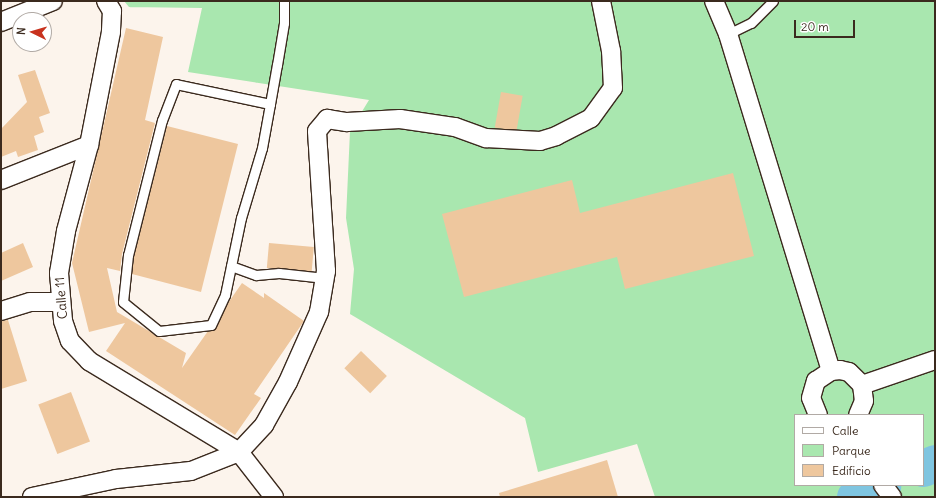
<!DOCTYPE html>
<html>
<head>
<meta charset="utf-8">
<style>
  body { margin:0 }
  #map { position:relative; width:936px; height:498px; overflow:hidden; background:#fcf4ec; font-family:Delius,sans-serif }
  div>[style] { position:absolute }
  .green>* { inset:0; background:#a9e7af }
  .river>* { height:37px; margin:-18.5px; padding:0 18.5px; transform-origin:18.5px; border-radius:18.5px; background:#7fc5e0 }
  .building>* { inset:0; background:#eec79e; transform-origin:0 0 }
  .roads { filter:drop-shadow(1px 0 #3b2a1e) drop-shadow(-1px 0 #3b2a1e) drop-shadow(0 1px #3b2a1e) drop-shadow(0 -1px #3b2a1e) }
  .service>* { height:9px; margin:-4.5px; padding:0 4.5px; transform-origin:4.5px; border-radius:4.5px; background:#fff }
  .minor>* { height:18px; margin:-9px; padding:0 9px; transform-origin:9px; border-radius:9px; background:#fff }
  span { translate:-50% -50%; white-space:nowrap; text-align:center; line-height:1.15; -webkit-text-stroke:3px #fff; paint-order:stroke }
  .street-label { font-size:13px; color:#3b2a1e }
  .frame { position:absolute; inset:0; border:2px solid #3b2a1e; pointer-events:none }
  .legend { position:absolute; left:794px; top:414px; width:130px; height:72px; box-sizing:border-box; background:#fff; border:1px solid #b1aaa5; margin:0; padding:5px 7px; list-style:none; font-size:12px; color:#3b2a1e }
  .legend li { display:flex; align-items:center; gap:8px; height:20px }
  .legend b { width:20px; border:1px solid #b1aaa5 }
  .north { position:absolute; left:12px; top:12px; width:40px; height:40px; box-sizing:border-box; background:#fff; border:1px solid #b1aaa5; border-radius:50%; rotate:275deg; font-size:11px; font-weight:700; line-height:16px; text-align:center; color:#3b2a1e }
  .north::after { content:''; display:block; margin:auto; width:14px; height:18px; background:#c8321e; clip-path:polygon(50% 0,100% 100%,50% 72%,0 100%) }
  .scale { position:absolute; left:794px; top:20px; width:61px; height:18px; box-sizing:border-box; border:2px solid #3b2a1e; border-top:0; padding-left:5px; font-size:12px; line-height:14px; white-space:nowrap; color:#3b2a1e; -webkit-text-stroke:3px #fff; paint-order:stroke }
</style>
</head>
<body>
<div id="map">
  <div class="green">
    <div style="clip-path:polygon(evenodd,124px 1px,935px 1px,935px 497px,655px 497px,637px 444px,538px 472px,525px 418px,350px 314px,354px 269px,346px 218px,350px 131px,369px 100px,188px 72px,202px 8px,129px 7px,124px 1px,795px 415px,923px 415px,923px 485px,795px 485px,795px 415px)"></div>
  </div>
  <div class="river">
    <div style="left:923px;top:468px;width:13px;rotate:-23deg"></div>
    <div style="left:855px;top:497px;width:30px;rotate:-24deg"></div>
  </div>
  <div class="building">
    <div style="clip-path:polygon(126px 28px,163px 37px,145px 120px,155px 123px,122px 254px,120px 271px,107px 268px,117px 312px,186px 353px,182px 368px,208px 331px,216px 328px,228px 303px,242px 283px,264px 298px,264px 293px,304px 321px,254px 394px,261px 398px,235px 435px,106px 351px,125px 323px,89px 332px,72px 263px)"></div>
    <div style="clip-path:polygon(35px 70px,50px 113px,39px 117px,44px 132px,34px 136px,38px 150px,18px 157px,16px 151px,1px 157px,1px 129px,27px 102px,18px 75px)"></div>
    <div style="left:501px;top:92px;width:22px;height:36px;rotate:10deg"></div>
    <div style="clip-path:polygon(167px 126px,238px 144px,201px 292px,132px 274px,134px 256px)"></div>
    <div style="clip-path:polygon(733px 173px,754px 256px,625px 289px,617px 257px,464px 297px,442px 214px,572px 180px,580px 213px)"></div>
    <div style="clip-path:polygon(23px 243px,33px 267px,1px 281px,1px 253px)"></div>
    <div style="left:269px;top:243px;width:45px;height:25px;rotate:5deg"></div>
    <div style="clip-path:polygon(8px 320px,27px 381px,1px 389px,1px 321px)"></div>
    <div style="left:361px;top:351px;width:36px;height:24px;rotate:44deg"></div>
    <div style="left:71px;top:392px;width:53px;height:35px;rotate:69deg"></div>
    <div style="clip-path:polygon(607px 460px,618px 497px,500px 497px,499px 493px)"></div>
  </div>
  <div class="roads">
    <div class="service">
      <div style="left:728px;top:34px;width:25px;rotate:-26deg"></div>
      <div style="left:751px;top:23px;width:31px;rotate:-45deg"></div>
      <div style="left:270px;top:104px;width:96px;rotate:-168deg"></div>
      <div style="left:176px;top:84px;width:39px;rotate:111deg"></div>
      <div style="left:162px;top:120px;width:139px;rotate:104.1deg"></div>
      <div style="left:128px;top:255px;width:47px;rotate:96.1deg"></div>
      <div style="left:123px;top:302px;width:46px;rotate:38.9deg"></div>
      <div style="left:159px;top:331px;width:52px;rotate:-6.6deg"></div>
      <div style="left:211px;top:325px;width:33px;rotate:-65deg"></div>
      <div style="left:225px;top:295px;width:79px;rotate:-78.3deg"></div>
      <div style="left:241px;top:218px;width:73px;rotate:-73.3deg"></div>
      <div style="left:262px;top:148px;width:45px;rotate:-79.7deg"></div>
      <div style="left:270px;top:104px;width:40px;rotate:-80deg"></div>
      <div style="left:277px;top:65px;width:43px;rotate:-80.5deg"></div>
      <div style="left:284px;top:23px;width:22px;rotate:-90deg"></div>
      <div style="left:231px;top:266px;width:27px;rotate:20deg"></div>
      <div style="left:256px;top:275px;width:23px;rotate:-5deg"></div>
      <div style="left:279px;top:273px;width:46px;rotate:6.2deg"></div>
    </div>
    <div class="minor">
      <div style="left:106px;top:1px;width:12px;rotate:59deg"></div>
      <div style="left:112px;top:11px;width:21px;rotate:93deg"></div>
      <div style="left:111px;top:32px;width:115px;rotate:101deg"></div>
      <div style="left:89px;top:145px;width:89px;rotate:105deg"></div>
      <div style="left:66px;top:231px;width:43px;rotate:99.5deg"></div>
      <div style="left:59px;top:273px;width:48px;rotate:85.2deg"></div>
      <div style="left:63px;top:321px;width:21px;rotate:71deg"></div>
      <div style="left:70px;top:341px;width:28px;rotate:46deg"></div>
      <div style="left:89px;top:361px;width:175px;rotate:31.2deg"></div>
      <div style="left:239px;top:452px;width:57px;rotate:52.1deg"></div>
      <div style="left:714px;top:1px;width:36px;rotate:67deg"></div>
      <div style="left:728px;top:34px;width:352px;rotate:73deg"></div>
      <div style="left:1px;top:22px;width:56px;rotate:-22deg"></div>
      <div style="left:1px;top:180px;width:95px;rotate:-21.7deg"></div>
      <div style="left:1px;top:311px;width:30px;rotate:-17deg"></div>
      <div style="left:30px;top:302px;width:30px"></div>
      <div style="left:862px;top:385px;width:77px;rotate:-18.9deg"></div>
      <div style="left:818px;top:415px;width:18px;rotate:-112deg"></div>
      <div style="left:811px;top:398px;width:18px;rotate:-74deg"></div>
      <div style="left:816px;top:381px;width:18px;rotate:-34deg"></div>
      <div style="left:831px;top:371px;width:9px;rotate:-6deg"></div>
      <div style="left:840px;top:370px;width:9px;rotate:13deg"></div>
      <div style="left:849px;top:372px;width:18px;rotate:45deg"></div>
      <div style="left:862px;top:385px;width:16px;rotate:83deg"></div>
      <div style="left:864px;top:401px;width:15px;rotate:113deg"></div>
      <div style="left:883px;top:485px;width:15px;rotate:53deg"></div>
      <div style="left:32px;top:497px;width:86px;rotate:-12.1deg"></div>
      <div style="left:116px;top:479px;width:75px;rotate:-6.1deg"></div>
      <div style="left:191px;top:471px;width:52px;rotate:-21.6deg"></div>
      <div style="left:239px;top:452px;width:37px;rotate:-47deg"></div>
      <div style="left:264px;top:425px;width:49px;rotate:-60.8deg"></div>
      <div style="left:288px;top:382px;width:77px;rotate:-66.1deg"></div>
      <div style="left:319px;top:312px;width:42px;rotate:-80.3deg"></div>
      <div style="left:326px;top:271px;width:140px;rotate:-93.7deg"></div>
      <div style="left:317px;top:131px;width:16px;rotate:-50deg"></div>
      <div style="left:327px;top:119px;width:20px;rotate:9deg"></div>
      <div style="left:347px;top:122px;width:53px;rotate:-3.2deg"></div>
      <div style="left:400px;top:119px;width:56px;rotate:8.3deg"></div>
      <div style="left:455px;top:127px;width:33px;rotate:20deg"></div>
      <div style="left:486px;top:138px;width:54px;rotate:3.2deg"></div>
      <div style="left:540px;top:141px;width:17px;rotate:-17deg"></div>
      <div style="left:556px;top:136px;width:39px;rotate:-27deg"></div>
      <div style="left:591px;top:118px;width:37px;rotate:-54deg"></div>
      <div style="left:613px;top:88px;width:37px;rotate:-93deg"></div>
      <div style="left:611px;top:51px;width:51px;rotate:-101.3deg"></div>
    </div>
  </div>
  <div class="street-label">
    <span style="left:62px;top:298px;rotate:-95deg">Calle 11</span>
  </div>
  <div class="frame"></div>
  <ul class="legend">
  <li><b style="height:5px;background:#fff"></b>Calle</li>
  <li><b style="height:11px;background:#a9e7af"></b>Parque</li>
  <li><b style="height:11px;background:#eec79e"></b>Edificio</li>
  </ul>
  <div class="north">N</div>
  <div class="scale">20 m</div>
</div>
</body>
</html>
